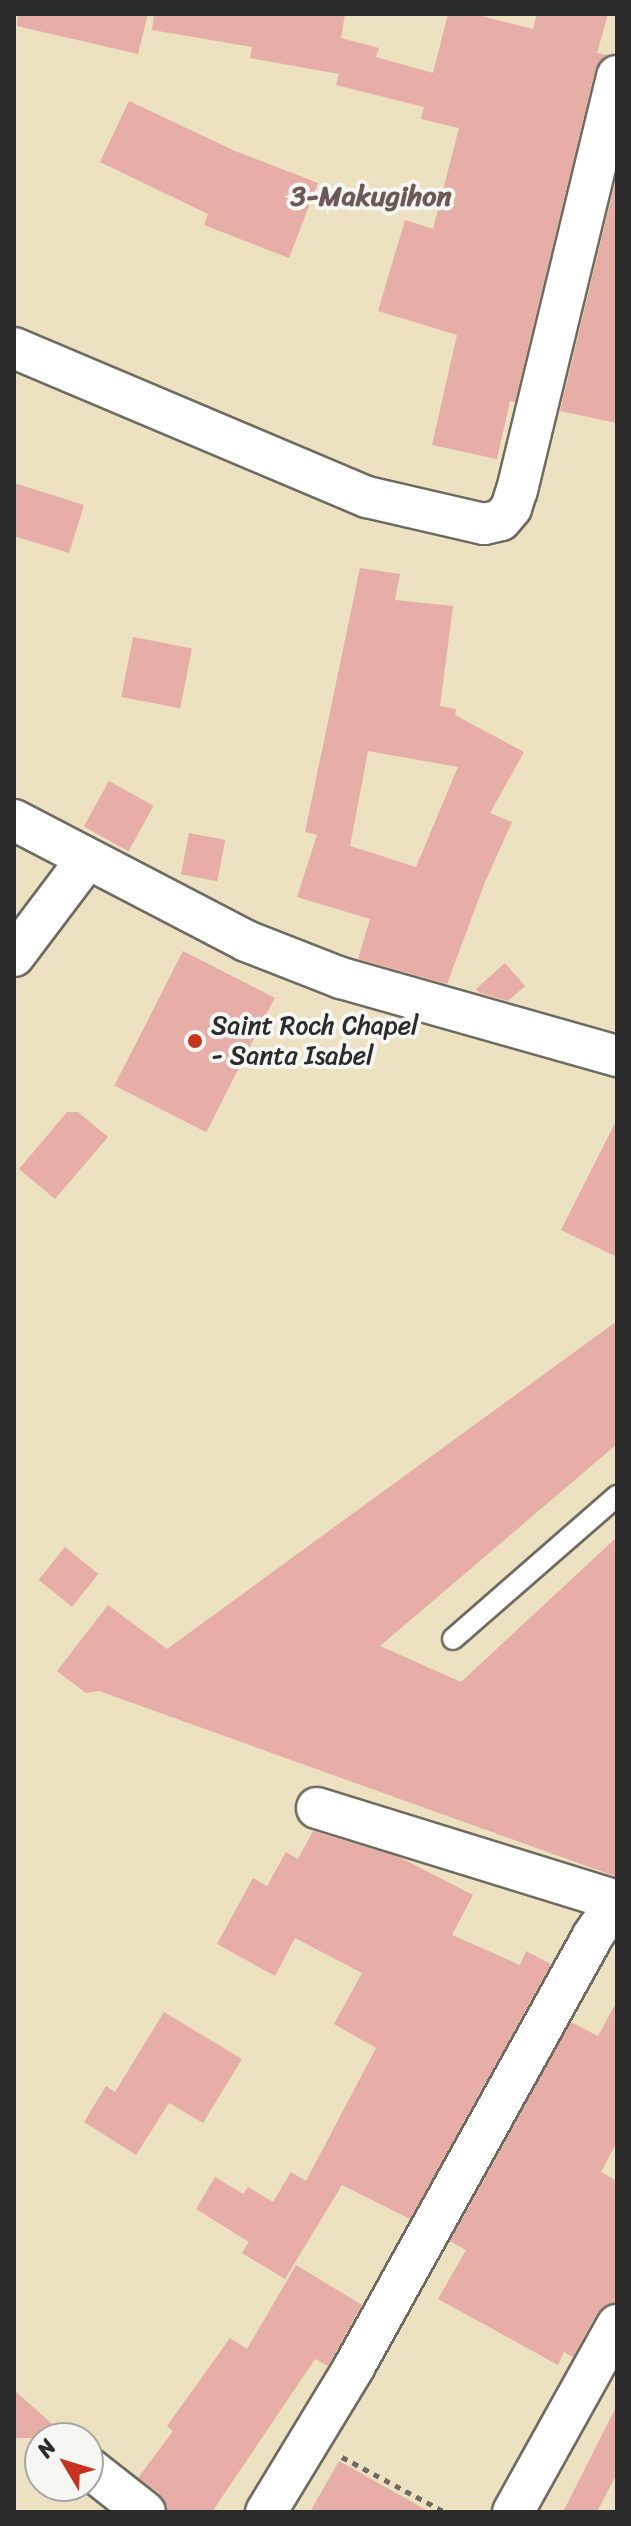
<!DOCTYPE html>
<html>
<head>
<meta charset="utf-8">
<style>
  body { margin:0 }
  #map { position:relative; width:631px; height:2526px; overflow:hidden; background:#ece1c1; font-family:Sriracha,sans-serif }
  div>[style] { position:absolute }
  .building>* { inset:0; background:#e6aea6; transform-origin:0 0 }
  .path>* { height:5px; margin-top:-2.5px; transform-origin:0; background:repeating-linear-gradient(90deg,#6f6b60 0 6px,transparent 0 12px) }
  .roads { filter:drop-shadow(2px 0 #6f6b60) drop-shadow(-2px 0 #6f6b60) drop-shadow(0 2px #6f6b60) drop-shadow(0 -2px #6f6b60) }
  .service>* { height:20px; margin:-10px; padding:0 10px; transform-origin:10px; border-radius:10px; background:#fff }
  .minor>* { height:40px; margin:-20px; padding:0 20px; transform-origin:20px; border-radius:20px; background:#fff }
  .dots>* { width:22px; height:22px; translate:-50% -50%; box-sizing:border-box; border:4px solid #f6f6f2; border-radius:50% }
  span { translate:-50% -50%; white-space:nowrap; text-align:center; line-height:1.15; -webkit-text-stroke:8px #f6f6f2; paint-order:stroke }
  .poi-label { font-size:26px; color:#2b2b2b }
  .left { translate:0 -50%; text-align:left }
  .neighbourhood-label { font-size:28px; color:#6c5956; font-weight:700 }
  .frame { position:absolute; inset:0; border:16px solid #2b2b2b; pointer-events:none }
  .north { position:absolute; left:24px; top:2422px; width:80px; height:80px; box-sizing:border-box; background:#f6f6f2; border:2px solid #a5a5a2; border-radius:50%; rotate:308deg; font-size:22px; font-weight:700; line-height:32px; text-align:center; color:#2b2b2b }
  .north::after { content:''; display:block; margin:auto; width:28px; height:36px; background:#c8321e; clip-path:polygon(50% 0,100% 100%,50% 72%,0 100%) }
</style>
</head>
<body>
<div id="map">
  <div class="building">
    <div style="clip-path:polygon(18px 14px,148px 14px,138px 54px,17px 26px)"></div>
    <div style="clip-path:polygon(154px 14px,345px 14px,341px 38px,379px 48px,376px 57px,433px 73px,448px 14px,474px 14px,533px 29px,537px 14px,608px 14px,597px 53px,609px 55px,595px 71px,515px 402px,510px 401px,497px 459px,432px 445px,457px 335px,378px 311px,405px 220px,433px 229px,459px 128px,421px 119px,424px 107px,336px 85px,339px 74px,250px 58px,252px 47px,152px 30px)"></div>
    <div style="clip-path:polygon(129px 101px,235px 151px,318px 183px,289px 258px,204px 225px,208px 214px,100px 162px)"></div>
    <div style="clip-path:polygon(617px 174px,617px 423px,560px 411px)"></div>
    <div style="clip-path:polygon(14px 483px,84px 505px,69px 553px,14px 536px)"></div>
    <div style="clip-path:polygon(evenodd,360px 568px,400px 574px,395px 600px,453px 606px,440px 706px,456px 709px,455px 715px,524px 752px,490px 813px,512px 822px,485px 882px,447px 984px,358px 959px,370px 919px,297px 897px,317px 835px,305px 832px,360px 568px,368px 751px,458px 767px,416px 867px,350px 846px,368px 751px)"></div>
    <div style="left:133px;top:637px;width:60px;height:61px;rotate:11deg"></div>
    <div style="left:109px;top:781px;width:51px;height:52px;rotate:29deg"></div>
    <div style="left:189px;top:833px;width:37px;height:42px;rotate:11deg"></div>
    <div style="left:183px;top:951px;width:103px;height:151px;rotate:27deg"></div>
    <div style="clip-path:polygon(505px 963px,525px 986px,508px 1001px,480px 993px,476px 989px)"></div>
    <div style="clip-path:polygon(67px 1112px,78px 1112px,108px 1137px,55px 1199px,19px 1169px)"></div>
    <div style="clip-path:polygon(617px 1119px,617px 1257px,561px 1230px)"></div>
    <div style="clip-path:polygon(617px 1321px,617px 1444px,380px 1646px,461px 1682px,617px 1537px,617px 1877px,99px 1691px,86px 1693px,57px 1671px,108px 1605px,167px 1649px)"></div>
    <div style="left:65px;top:1547px;width:43px;height:42px;rotate:39deg"></div>
    <div style="clip-path:polygon(313px 1831px,399px 1857px,473px 1895px,452px 1935px,520px 1965px,526px 1951px,551px 1964px,410px 2219px,342px 2185px,285px 2279px,242px 2253px,249px 2242px,196px 2209px,215px 2177px,243px 2194px,248px 2187px,273px 2202px,291px 2172px,306px 2181px,376px 2048px,334px 2024px,362px 1973px,295px 1938px,275px 1976px,217px 1944px,253px 1878px,267px 1886px,286px 1852px,298px 1859px)"></div>
    <div style="clip-path:polygon(617px 2001px,617px 2142px,601px 2172px,617px 2181px,617px 2302px,606px 2305px,597px 2313px,573px 2357px,564px 2352px,558px 2365px,438px 2299px,466px 2250px,450px 2241px,571px 2022px,598px 2036px)"></div>
    <div style="clip-path:polygon(164px 2012px,242px 2059px,203px 2123px,169px 2103px,136px 2155px,84px 2122px,106px 2086px,115px 2092px)"></div>
    <div style="clip-path:polygon(296px 2265px,362px 2305px,328px 2366px,315px 2359px,212px 2512px,167px 2512px,160px 2494px,138px 2478px,173px 2431px,167px 2426px,230px 2338px,247px 2349px)"></div>
    <div style="clip-path:polygon(14px 2390px,68px 2438px,14px 2438px)"></div>
    <div style="clip-path:polygon(617px 2405px,617px 2473px,597px 2512px,563px 2512px)"></div>
    <div style="clip-path:polygon(339px 2461px,430px 2512px,310px 2512px)"></div>
  </div>
  <div class="path">
    <div style="left:342px;top:2457px;width:117px;rotate:28.1deg"></div>
  </div>
  <div class="roads">
    <div class="service">
      <div style="left:453px;top:1639px;width:218px;rotate:-41.1deg"></div>
    </div>
    <div class="minor">
      <div style="left:14px;top:348px;width:383px;rotate:22.9deg"></div>
      <div style="left:367px;top:497px;width:120px;rotate:13deg"></div>
      <div style="left:484px;top:524px;width:17px;rotate:-13deg"></div>
      <div style="left:501px;top:520px;width:16px;rotate:-50deg"></div>
      <div style="left:511px;top:508px;width:19px;rotate:-72deg"></div>
      <div style="left:517px;top:490px;width:426px;rotate:-76.4deg"></div>
      <div style="left:14px;top:820px;width:262px;rotate:27.5deg"></div>
      <div style="left:246px;top:941px;width:102px;rotate:21.3deg"></div>
      <div style="left:341px;top:978px;width:287px;rotate:15.8deg"></div>
      <div style="left:14px;top:956px;width:121px;rotate:-53deg"></div>
      <div style="left:317px;top:1808px;width:312px;rotate:17.2deg"></div>
      <div style="left:89px;top:2468px;width:71px;rotate:38.2deg"></div>
      <div style="left:266px;top:2512px;width:170px;rotate:-58.7deg"></div>
      <div style="left:354px;top:2367px;width:491px;rotate:-61deg"></div>
      <div style="left:592px;top:1937px;width:44px;rotate:-55.2deg"></div>
      <div style="left:513px;top:2512px;width:214px;rotate:-60.9deg"></div>
    </div>
  </div>
  <div class="dots">
    <div style="left:195px;top:1041px;background:#c8321e"></div>
  </div>
  <div class="poi-label">
    <span class="left" style="left:211px;top:1041px">Saint Roch Chapel<br>- Santa Isabel</span>
  </div>
  <div class="neighbourhood-label">
    <span style="left:371px;top:196px">3-Makugihon</span>
  </div>
  <div class="frame"></div>
  <div class="north">N</div>
</div>
</body>
</html>
